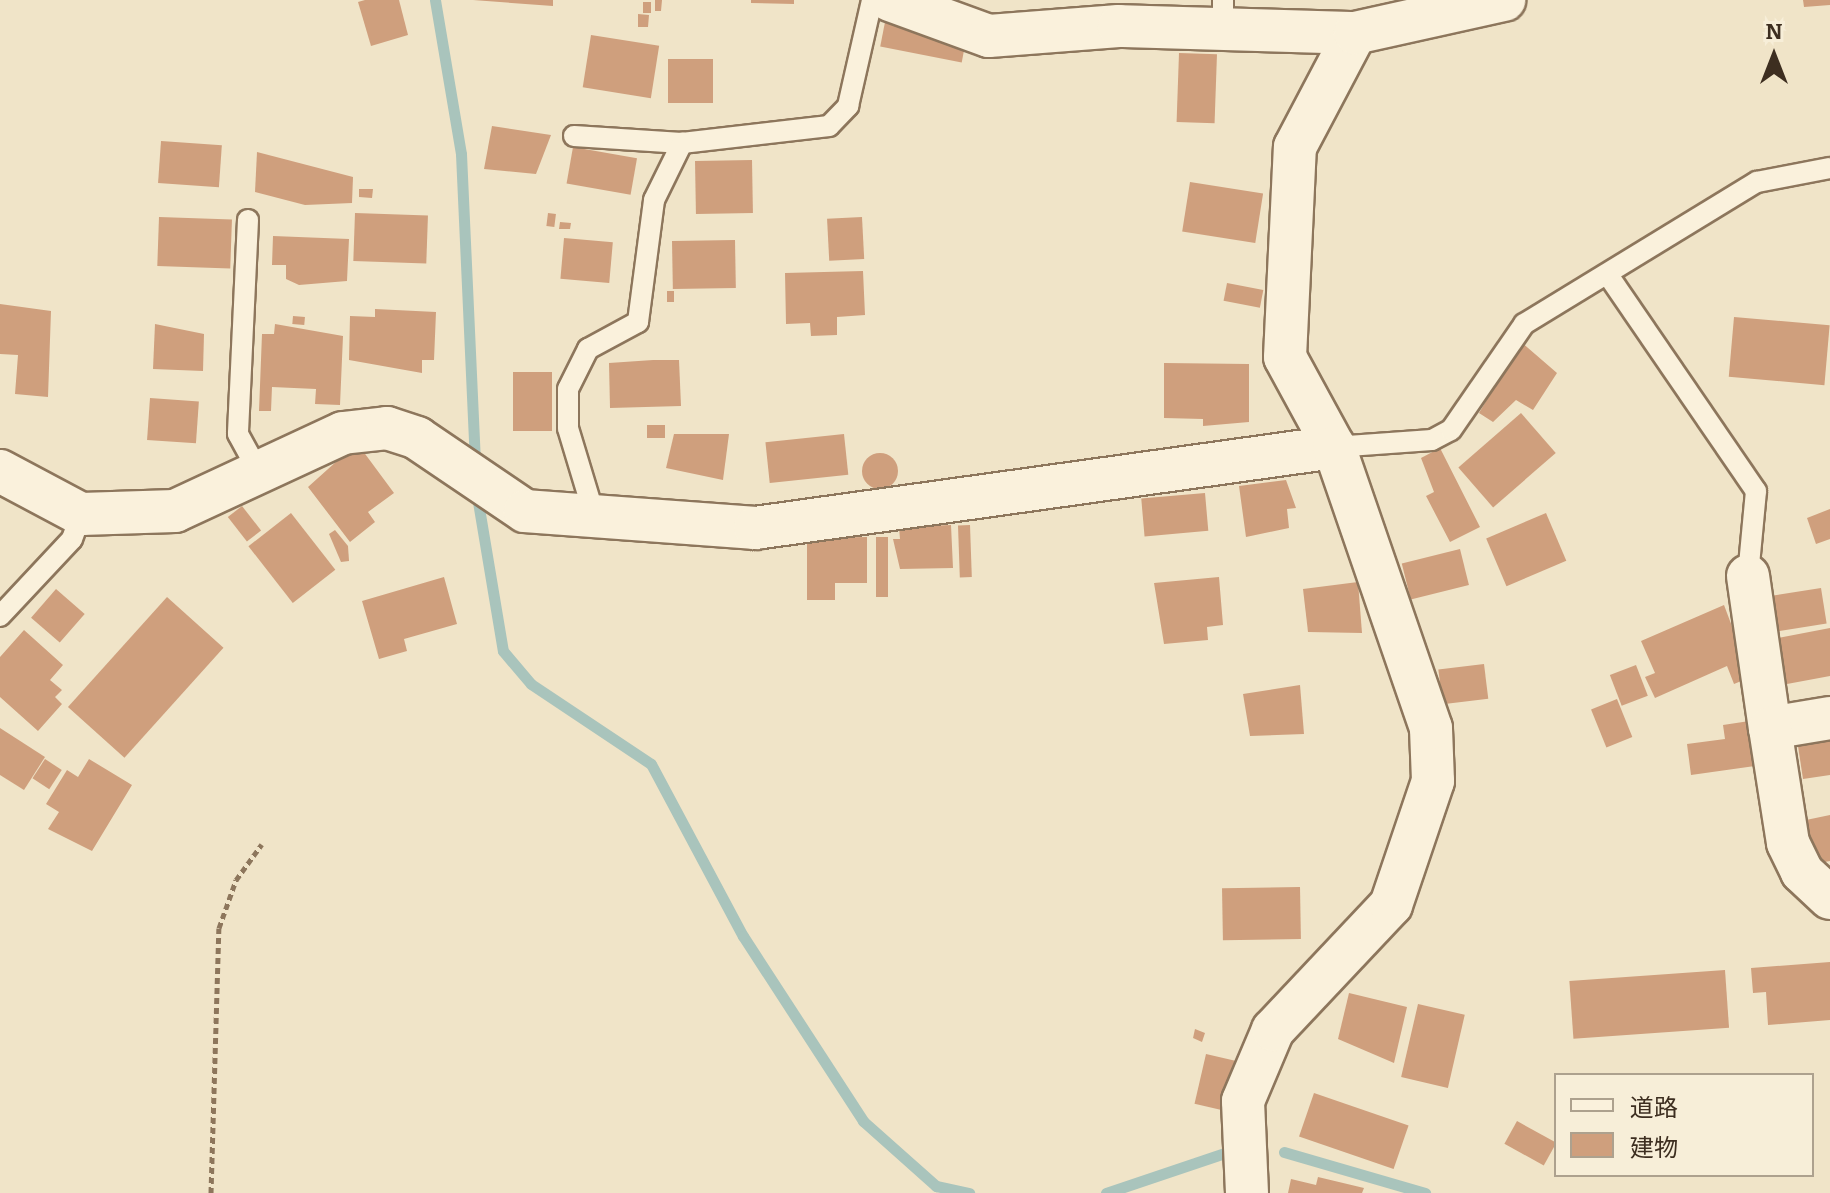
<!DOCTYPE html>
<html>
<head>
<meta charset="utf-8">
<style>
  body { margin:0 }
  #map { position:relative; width:1830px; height:1193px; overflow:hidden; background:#f0e4c8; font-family:Bitter,"Noto Sans JP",serif }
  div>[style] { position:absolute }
  .stream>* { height:11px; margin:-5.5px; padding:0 5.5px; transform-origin:5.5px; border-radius:5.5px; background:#a9c4bc }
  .building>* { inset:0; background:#cf9f7d; transform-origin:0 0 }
  .round { border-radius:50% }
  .path>* { height:5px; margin-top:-2.5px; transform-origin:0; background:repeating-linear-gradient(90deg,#8d765c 0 6px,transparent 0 10px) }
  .roads { filter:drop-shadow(2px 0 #8d765c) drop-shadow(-2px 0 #8d765c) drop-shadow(0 2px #8d765c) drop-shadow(0 -2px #8d765c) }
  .lane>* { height:20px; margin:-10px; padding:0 10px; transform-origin:10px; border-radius:10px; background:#faf1dc }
  .street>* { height:42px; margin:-21px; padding:0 21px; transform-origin:21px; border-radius:21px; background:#faf1dc }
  span { translate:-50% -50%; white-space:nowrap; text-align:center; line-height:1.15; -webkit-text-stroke:8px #f7eed8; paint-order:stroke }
  .legend { position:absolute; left:1554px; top:1073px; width:260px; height:104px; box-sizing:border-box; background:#f7eed8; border:2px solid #ada18e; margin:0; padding:10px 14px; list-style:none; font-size:24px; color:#3d2e20 }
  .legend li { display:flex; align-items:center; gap:16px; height:40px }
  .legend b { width:40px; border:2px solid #ada18e }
  .north { position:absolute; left:1734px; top:16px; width:80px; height:80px; -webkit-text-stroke:6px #f7eed8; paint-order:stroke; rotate:0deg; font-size:22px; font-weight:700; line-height:32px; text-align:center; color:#3d2e20 }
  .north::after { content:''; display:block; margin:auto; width:28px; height:36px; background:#3d2e20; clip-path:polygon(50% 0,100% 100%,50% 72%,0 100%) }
</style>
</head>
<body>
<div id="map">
  <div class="stream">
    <div style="left:435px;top:0;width:156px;rotate:80.4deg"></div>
    <div style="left:461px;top:154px;width:311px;rotate:87.4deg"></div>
    <div style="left:476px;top:490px;width:163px;rotate:80.5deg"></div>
    <div style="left:503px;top:651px;width:43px;rotate:49.7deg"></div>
    <div style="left:531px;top:684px;width:144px;rotate:33.7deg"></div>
    <div style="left:651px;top:764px;width:195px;rotate:61.9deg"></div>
    <div style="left:743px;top:936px;width:221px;rotate:57deg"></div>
    <div style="left:863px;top:1121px;width:98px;rotate:41.7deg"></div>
    <div style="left:936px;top:1186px;width:34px;rotate:12deg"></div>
    <div style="left:1284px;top:1152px;width:147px;rotate:16.2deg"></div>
    <div style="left:1106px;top:1193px;width:126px;rotate:-18.6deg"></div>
  </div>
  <div class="building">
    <div style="clip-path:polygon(365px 0,399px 0,408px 35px,371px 46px,358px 2px)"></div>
    <div style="clip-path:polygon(473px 0,553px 0,553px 6px)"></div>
    <div style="clip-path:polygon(655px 0,662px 0,661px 11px,655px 11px)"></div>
    <div style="clip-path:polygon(751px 0,794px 0,794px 4px,751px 3px)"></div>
    <div style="clip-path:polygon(1803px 0,1830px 0,1830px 5px,1804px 7px)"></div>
    <div style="left:643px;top:2px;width:8px;height:11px"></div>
    <div style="clip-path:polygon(638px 14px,649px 15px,648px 27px,638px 27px)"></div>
    <div style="left:885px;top:22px;width:83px;height:25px;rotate:11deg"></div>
    <div style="left:591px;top:35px;width:69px;height:53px;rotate:9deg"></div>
    <div style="left:1179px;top:53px;width:38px;height:69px;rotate:2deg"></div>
    <div style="left:668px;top:59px;width:45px;height:44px"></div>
    <div style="clip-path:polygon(492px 126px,551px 135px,536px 174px,484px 169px)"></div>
    <div style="left:161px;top:141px;width:61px;height:42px;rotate:4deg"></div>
    <div style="left:573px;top:147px;width:65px;height:37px;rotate:10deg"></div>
    <div style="clip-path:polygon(257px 152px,353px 177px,352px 203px,305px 205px,255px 192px)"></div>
    <div style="left:752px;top:160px;width:53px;height:57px;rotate:89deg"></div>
    <div style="left:1190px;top:182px;width:74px;height:50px;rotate:9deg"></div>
    <div style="clip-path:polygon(359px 189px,373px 189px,372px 198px,359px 197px)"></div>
    <div style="left:355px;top:213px;width:73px;height:48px;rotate:2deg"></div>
    <div style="left:548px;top:213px;width:8px;height:13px;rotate:7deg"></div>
    <div style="left:159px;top:217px;width:73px;height:49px;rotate:2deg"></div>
    <div style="left:862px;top:217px;width:42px;height:35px;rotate:87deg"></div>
    <div style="clip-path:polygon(560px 222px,571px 223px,570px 229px,559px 229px)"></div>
    <div style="clip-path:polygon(273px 236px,349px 239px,347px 281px,299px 285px,286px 279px,286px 265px,272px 265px)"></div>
    <div style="left:564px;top:238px;width:49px;height:41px;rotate:5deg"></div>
    <div style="left:735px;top:240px;width:48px;height:63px;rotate:89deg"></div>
    <div style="clip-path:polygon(863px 271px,865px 315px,837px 317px,837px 335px,811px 336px,810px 323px,786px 324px,785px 273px)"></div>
    <div style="left:1227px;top:283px;width:37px;height:18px;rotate:11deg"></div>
    <div style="left:667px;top:291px;width:7px;height:11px"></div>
    <div style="clip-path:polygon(0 304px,51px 311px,48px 397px,15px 394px,18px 355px,0 354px)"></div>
    <div style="clip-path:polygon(375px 309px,436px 312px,434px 360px,422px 360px,422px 373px,349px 360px,350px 316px,375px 317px)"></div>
    <div style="left:293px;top:316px;width:12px;height:8px;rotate:5deg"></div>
    <div style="left:1734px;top:317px;width:96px;height:60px;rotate:5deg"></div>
    <div style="clip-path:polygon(155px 324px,204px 334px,203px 371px,153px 369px)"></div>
    <div style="clip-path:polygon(275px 324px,343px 336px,340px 405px,315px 404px,316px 389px,272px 387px,271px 411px,259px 411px,262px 334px,274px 334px)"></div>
    <div style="clip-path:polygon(1521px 342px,1557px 373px,1533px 410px,1516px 400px,1493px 422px,1479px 413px)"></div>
    <div style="clip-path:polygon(653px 360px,679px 360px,681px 406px,610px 408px,609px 363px)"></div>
    <div style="clip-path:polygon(1164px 363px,1249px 364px,1249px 422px,1203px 426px,1203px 419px,1164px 418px)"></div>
    <div style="left:513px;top:372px;width:39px;height:59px"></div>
    <div style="left:150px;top:398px;width:49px;height:42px;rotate:4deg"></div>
    <div style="left:1521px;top:413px;width:53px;height:83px;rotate:49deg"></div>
    <div style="left:647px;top:425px;width:18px;height:13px"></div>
    <div style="clip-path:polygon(674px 434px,729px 434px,723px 480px,666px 468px)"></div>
    <div style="left:844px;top:434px;width:41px;height:79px;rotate:84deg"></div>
    <div style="clip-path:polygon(357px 443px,394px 493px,368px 512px,375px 522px,350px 542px,308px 487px)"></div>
    <div style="clip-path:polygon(1440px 448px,1480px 527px,1450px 542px,1426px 496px,1434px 492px,1421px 458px)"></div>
    <div class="round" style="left:862px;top:453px;width:36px;height:36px"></div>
    <div style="clip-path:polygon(1286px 480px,1296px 508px,1287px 509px,1289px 528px,1246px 537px,1239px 486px)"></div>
    <div style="left:1205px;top:493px;width:38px;height:64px;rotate:85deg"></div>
    <div style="left:242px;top:506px;width:31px;height:18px;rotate:52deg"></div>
    <div style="clip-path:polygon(1830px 509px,1830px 539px,1816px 544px,1807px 518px)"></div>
    <div style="left:291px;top:513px;width:72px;height:54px;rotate:52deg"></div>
    <div style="left:1546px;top:513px;width:52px;height:65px;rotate:67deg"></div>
    <div style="clip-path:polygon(951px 525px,953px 568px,900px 569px,893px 539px,900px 539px,899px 527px)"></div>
    <div style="left:970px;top:525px;width:52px;height:12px;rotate:88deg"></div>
    <div style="clip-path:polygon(335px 530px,348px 546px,349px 561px,341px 562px,329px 534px)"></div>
    <div style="clip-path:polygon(867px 537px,867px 583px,835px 583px,835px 600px,807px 600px,807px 538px)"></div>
    <div style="left:876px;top:537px;width:12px;height:60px"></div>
    <div style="left:1460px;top:549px;width:37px;height:60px;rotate:76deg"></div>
    <div style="clip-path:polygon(444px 577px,457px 624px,404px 639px,407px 651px,379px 659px,362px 601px)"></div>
    <div style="clip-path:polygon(1219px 577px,1223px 625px,1207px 627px,1208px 640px,1164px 644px,1154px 583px)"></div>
    <div style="clip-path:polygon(1358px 582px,1362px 633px,1308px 632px,1303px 589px)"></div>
    <div style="left:1821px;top:588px;width:36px;height:55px;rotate:81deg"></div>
    <div style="left:56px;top:589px;width:38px;height:38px;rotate:41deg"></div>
    <div style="left:167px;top:597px;width:76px;height:148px;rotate:42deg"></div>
    <div style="clip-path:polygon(1724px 605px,1751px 677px,1734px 684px,1727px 666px,1655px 698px,1645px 677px,1655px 673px,1641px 641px)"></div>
    <div style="clip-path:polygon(1830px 628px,1830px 676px,1787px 684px,1778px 638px)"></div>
    <div style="clip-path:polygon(24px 630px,63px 665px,50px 680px,62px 690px,55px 697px,62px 704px,38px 731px,0 697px,0 657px)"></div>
    <div style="left:1484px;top:664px;width:35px;height:46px;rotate:83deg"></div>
    <div style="left:1636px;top:665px;width:33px;height:28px;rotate:69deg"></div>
    <div style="clip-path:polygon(1300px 685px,1304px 734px,1250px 736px,1243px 694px)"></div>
    <div style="left:1617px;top:699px;width:41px;height:28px;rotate:68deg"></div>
    <div style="clip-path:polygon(1756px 720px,1762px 765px,1691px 775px,1687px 744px,1725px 739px,1723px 725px)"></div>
    <div style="clip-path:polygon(0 728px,45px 757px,24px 790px,0 775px)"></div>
    <div style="clip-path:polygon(1830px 738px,1830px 775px,1803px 779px,1798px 746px)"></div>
    <div style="left:45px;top:759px;width:20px;height:23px;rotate:33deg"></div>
    <div style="clip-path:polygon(89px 759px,132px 785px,92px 851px,48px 829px,59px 812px,46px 804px,67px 770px,78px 777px)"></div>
    <div style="clip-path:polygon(1830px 815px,1830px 861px,1814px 864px,1806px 820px)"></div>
    <div style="left:1300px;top:887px;width:52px;height:78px;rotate:89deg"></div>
    <div style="clip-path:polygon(1830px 962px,1830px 1020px,1768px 1025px,1766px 992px,1753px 993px,1751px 968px)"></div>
    <div style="left:1725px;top:970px;width:58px;height:156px;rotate:86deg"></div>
    <div style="clip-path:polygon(1349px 993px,1407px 1007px,1394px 1063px,1338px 1039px)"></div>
    <div style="left:1418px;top:1004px;width:48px;height:75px;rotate:13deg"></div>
    <div style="clip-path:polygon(1195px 1029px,1205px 1033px,1202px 1042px,1193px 1038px)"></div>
    <div style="left:1206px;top:1054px;width:31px;height:51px;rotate:13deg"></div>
    <div style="left:1314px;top:1093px;width:100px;height:46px;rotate:19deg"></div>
    <div style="left:1517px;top:1121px;width:45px;height:26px;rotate:29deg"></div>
    <div style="clip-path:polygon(1318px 1177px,1364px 1188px,1362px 1193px,1288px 1193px,1291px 1179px,1316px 1185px)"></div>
  </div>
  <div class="path">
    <div style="left:211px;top:1193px;width:265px;rotate:-88.3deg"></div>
    <div style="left:219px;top:928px;width:51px;rotate:-70.5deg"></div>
    <div style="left:236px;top:880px;width:44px;rotate:-54.2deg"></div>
  </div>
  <div class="roads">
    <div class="lane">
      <div style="left:1223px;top:0;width:29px;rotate:90deg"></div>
      <div style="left:574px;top:136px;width:108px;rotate:3.7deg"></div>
      <div style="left:682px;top:143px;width:148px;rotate:-6.6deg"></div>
      <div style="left:829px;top:126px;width:28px;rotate:-46deg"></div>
      <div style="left:848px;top:106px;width:109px;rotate:-77.2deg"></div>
      <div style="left:248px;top:220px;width:214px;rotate:92.7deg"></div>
      <div style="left:238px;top:434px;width:48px;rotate:61.3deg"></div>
      <div style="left:1608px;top:275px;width:262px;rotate:55.6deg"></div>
      <div style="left:1756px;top:491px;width:85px;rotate:95.4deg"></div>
      <div style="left:1334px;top:447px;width:98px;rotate:-4.1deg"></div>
      <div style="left:1432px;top:440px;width:21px;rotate:-28deg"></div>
      <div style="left:1451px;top:430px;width:129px;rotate:-55.4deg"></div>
      <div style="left:1524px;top:324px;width:273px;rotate:-31.4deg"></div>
      <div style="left:1757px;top:182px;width:74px;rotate:-10.9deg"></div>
      <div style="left:596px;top:521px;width:97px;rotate:-106.8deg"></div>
      <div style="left:568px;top:428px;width:39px;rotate:-90deg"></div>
      <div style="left:568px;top:389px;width:45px;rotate:-63.4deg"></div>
      <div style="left:588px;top:349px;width:57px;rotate:-28.4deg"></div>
      <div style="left:638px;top:322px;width:123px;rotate:-82.5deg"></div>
      <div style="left:654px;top:200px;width:64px;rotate:-63.8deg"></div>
      <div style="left:0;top:616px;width:105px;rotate:-46.9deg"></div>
      <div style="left:72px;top:539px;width:27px;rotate:-70deg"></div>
    </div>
    <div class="street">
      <div style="left:890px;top:0;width:105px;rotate:20deg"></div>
      <div style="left:989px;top:36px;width:130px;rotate:-4.4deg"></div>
      <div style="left:1119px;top:26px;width:236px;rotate:1.7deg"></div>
      <div style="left:0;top:471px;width:92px;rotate:28deg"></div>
      <div style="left:81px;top:514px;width:94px;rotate:-1.8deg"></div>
      <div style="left:175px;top:511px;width:185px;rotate:-24.9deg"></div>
      <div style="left:343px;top:433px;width:44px;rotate:-6.5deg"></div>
      <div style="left:387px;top:428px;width:32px;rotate:18deg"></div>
      <div style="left:417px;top:438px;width:130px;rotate:34.1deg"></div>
      <div style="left:525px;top:511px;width:231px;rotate:4.2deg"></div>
      <div style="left:755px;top:528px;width:585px;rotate:-7.96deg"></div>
      <div style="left:1334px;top:447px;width:102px;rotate:-118.6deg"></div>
      <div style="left:1285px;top:357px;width:210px;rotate:-87.3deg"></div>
      <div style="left:1295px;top:147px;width:129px;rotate:-62.2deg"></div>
      <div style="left:1355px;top:33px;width:153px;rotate:-12.5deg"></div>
      <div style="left:1748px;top:576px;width:154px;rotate:81.8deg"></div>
      <div style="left:1770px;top:728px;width:61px;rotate:-9.5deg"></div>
      <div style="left:1770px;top:728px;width:116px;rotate:81.1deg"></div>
      <div style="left:1788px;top:843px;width:32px;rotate:64deg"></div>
      <div style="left:1802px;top:872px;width:38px;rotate:43deg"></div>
      <div style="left:1247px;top:1193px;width:92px;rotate:-92.5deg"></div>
      <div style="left:1243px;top:1101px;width:77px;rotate:-67.1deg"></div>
      <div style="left:1273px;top:1030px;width:172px;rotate:-46.7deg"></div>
      <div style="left:1391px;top:905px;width:131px;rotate:-71.3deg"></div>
      <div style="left:1433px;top:781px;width:53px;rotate:-92.2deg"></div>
      <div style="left:1431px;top:728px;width:297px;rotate:-109deg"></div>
    </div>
  </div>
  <ul class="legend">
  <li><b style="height:10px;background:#faf1dc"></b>道路</li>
  <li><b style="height:22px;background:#cf9f7d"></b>建物</li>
  </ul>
  <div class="north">N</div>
</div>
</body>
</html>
